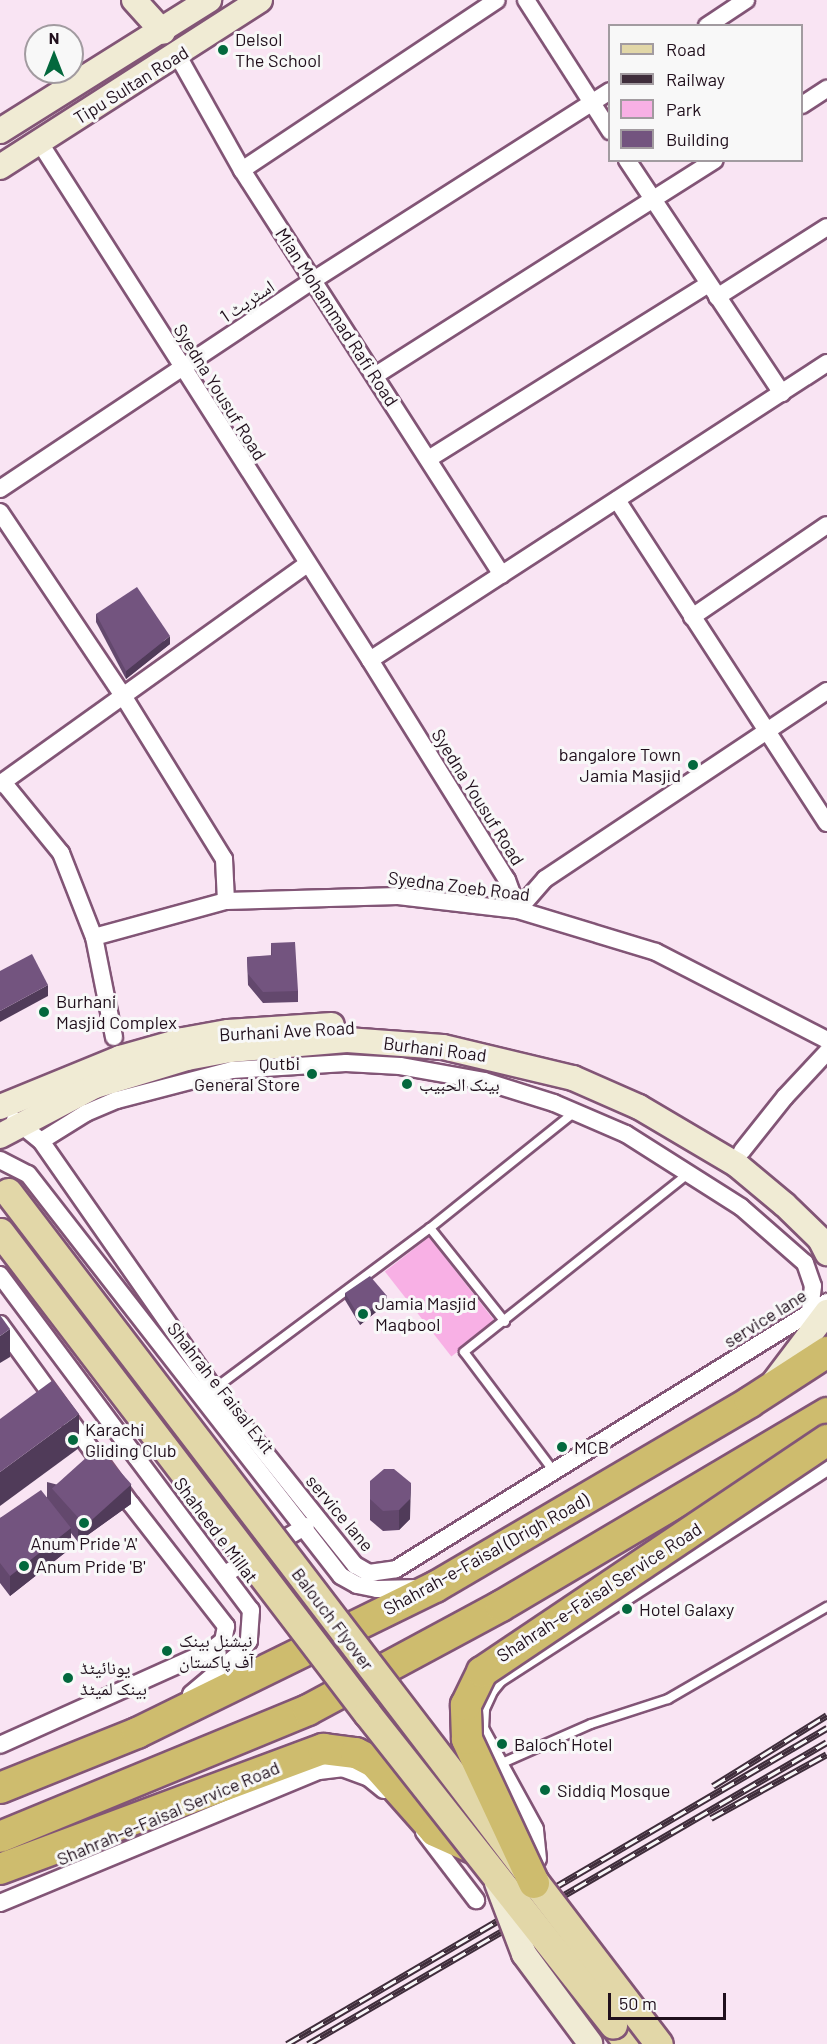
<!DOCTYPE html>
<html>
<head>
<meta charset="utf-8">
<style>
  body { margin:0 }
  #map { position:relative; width:827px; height:2044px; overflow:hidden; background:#f9e4f3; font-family:Barlow,"Noto Naskh Arabic",sans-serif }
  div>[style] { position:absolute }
  .green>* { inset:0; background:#f8b0e5; transform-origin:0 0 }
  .roads { filter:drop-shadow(2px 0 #825576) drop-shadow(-2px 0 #825576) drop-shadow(0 2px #825576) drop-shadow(0 -2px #825576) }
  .lane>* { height:8px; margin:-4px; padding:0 4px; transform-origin:4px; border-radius:4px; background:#fff }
  .street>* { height:16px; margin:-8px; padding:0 8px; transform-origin:8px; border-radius:8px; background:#fff }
  .secondary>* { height:24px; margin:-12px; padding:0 12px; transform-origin:12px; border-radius:12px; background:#f0ebd4 }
  .primary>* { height:27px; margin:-13.5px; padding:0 13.5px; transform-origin:13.5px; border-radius:13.5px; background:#e2d7a8 }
  .highway>* { height:30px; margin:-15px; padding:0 15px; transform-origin:15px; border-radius:15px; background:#cebc6e }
  .rail>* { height:7px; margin-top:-3.5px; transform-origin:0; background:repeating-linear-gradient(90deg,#f8f8f8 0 14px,#3f2d3b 0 28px); box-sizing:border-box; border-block:2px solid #3f2d3b }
  .bridges { filter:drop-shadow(2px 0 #825576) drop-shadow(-2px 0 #825576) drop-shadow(0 2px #825576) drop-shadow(0 -2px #825576) }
  .secondary-bridge>* { height:24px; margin:-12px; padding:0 12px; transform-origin:12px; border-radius:12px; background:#f0ebd4 }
  .primary-bridge>* { height:27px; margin:-13.5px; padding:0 13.5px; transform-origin:13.5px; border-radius:13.5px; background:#e2d7a8 }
  .highway-bridge>* { height:30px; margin:-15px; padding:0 15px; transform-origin:15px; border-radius:15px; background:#cebc6e }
  .wall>* { inset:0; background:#63486d }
  .shaded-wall>* { inset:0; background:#503b59 }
  .building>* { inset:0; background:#73547f; transform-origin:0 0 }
  .dots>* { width:16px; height:16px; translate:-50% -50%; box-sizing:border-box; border:3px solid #f8f8f8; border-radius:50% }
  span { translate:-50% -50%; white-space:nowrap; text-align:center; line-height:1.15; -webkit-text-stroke:6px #f8f8f8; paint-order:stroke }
  .poi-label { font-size:18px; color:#200f1c }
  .left { translate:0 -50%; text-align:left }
  .right { translate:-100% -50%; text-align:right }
  .street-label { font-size:18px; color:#200f1c }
  .legend { position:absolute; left:608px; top:24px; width:195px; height:138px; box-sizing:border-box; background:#f8f8f8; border:2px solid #a29ba0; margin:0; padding:8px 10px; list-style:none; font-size:18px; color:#200f1c }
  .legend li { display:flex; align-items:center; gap:12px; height:30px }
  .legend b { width:30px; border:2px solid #a29ba0 }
  .north { position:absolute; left:24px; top:24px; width:60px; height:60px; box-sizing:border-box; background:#f8f8f8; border:2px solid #a29ba0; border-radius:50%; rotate:0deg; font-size:16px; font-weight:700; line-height:24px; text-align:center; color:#200f1c }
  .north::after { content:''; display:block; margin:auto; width:21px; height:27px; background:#03683d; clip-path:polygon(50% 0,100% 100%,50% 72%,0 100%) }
  .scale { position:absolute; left:608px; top:1993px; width:118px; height:27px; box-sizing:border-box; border:3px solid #200f1c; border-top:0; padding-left:8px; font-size:18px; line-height:21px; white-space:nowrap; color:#200f1c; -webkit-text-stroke:4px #f8f8f8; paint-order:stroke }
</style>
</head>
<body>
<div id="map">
  <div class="green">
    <div style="left:429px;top:1237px;width:108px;height:56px;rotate:52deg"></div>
  </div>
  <div class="roads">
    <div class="lane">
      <div style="left:430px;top:1228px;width:120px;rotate:51.4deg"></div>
      <div style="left:214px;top:1389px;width:269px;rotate:-36.7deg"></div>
      <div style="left:430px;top:1228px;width:186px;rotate:-38.7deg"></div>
      <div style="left:555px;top:1473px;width:151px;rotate:-126.9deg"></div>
      <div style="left:464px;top:1352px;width:289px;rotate:-38.5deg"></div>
      <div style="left:500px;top:1764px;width:99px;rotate:-23.7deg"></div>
      <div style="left:591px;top:1724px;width:81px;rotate:-18deg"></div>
      <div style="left:668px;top:1699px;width:184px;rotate:-30.1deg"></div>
    </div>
    <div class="street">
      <div style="left:526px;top:0;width:156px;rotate:57.3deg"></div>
      <div style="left:707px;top:26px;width:47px;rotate:-33.7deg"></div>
      <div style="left:178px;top:56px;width:131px;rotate:60.7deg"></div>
      <div style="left:242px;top:170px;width:481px;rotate:57.3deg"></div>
      <div style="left:802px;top:105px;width:30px;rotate:-33deg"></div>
      <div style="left:40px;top:143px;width:613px;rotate:57.45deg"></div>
      <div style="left:370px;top:660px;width:259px;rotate:58.1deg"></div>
      <div style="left:507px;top:880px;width:32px;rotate:70deg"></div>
      <div style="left:518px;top:910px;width:41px;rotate:-48.9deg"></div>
      <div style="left:545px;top:879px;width:339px;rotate:-33.7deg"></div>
      <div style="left:627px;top:160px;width:280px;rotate:56.4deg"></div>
      <div style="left:242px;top:170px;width:306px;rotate:-33.7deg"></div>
      <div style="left:717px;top:297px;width:130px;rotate:-32.5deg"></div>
      <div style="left:376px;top:375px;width:401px;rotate:-32.4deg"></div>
      <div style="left:430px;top:458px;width:328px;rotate:-32deg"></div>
      <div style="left:0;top:489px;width:375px;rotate:-33.7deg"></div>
      <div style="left:312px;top:281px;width:353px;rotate:-32.5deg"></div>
      <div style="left:617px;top:500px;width:385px;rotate:57deg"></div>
      <div style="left:0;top:512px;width:219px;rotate:56.2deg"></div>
      <div style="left:122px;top:694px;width:194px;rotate:58.3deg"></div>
      <div style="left:224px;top:859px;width:42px;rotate:87.3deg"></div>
      <div style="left:692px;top:617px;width:163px;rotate:-34.3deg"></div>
      <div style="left:370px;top:660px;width:545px;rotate:-33.02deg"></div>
      <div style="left:3px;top:782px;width:92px;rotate:50.8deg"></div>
      <div style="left:61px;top:853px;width:90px;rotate:68.6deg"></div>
      <div style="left:0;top:784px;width:378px;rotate:-35.6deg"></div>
      <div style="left:114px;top:1037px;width:102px;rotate:-101.3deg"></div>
      <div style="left:94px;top:937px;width:137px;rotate:-15.3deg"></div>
      <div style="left:226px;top:901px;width:172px;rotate:-1.7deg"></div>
      <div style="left:398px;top:896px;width:121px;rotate:6.7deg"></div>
      <div style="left:518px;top:910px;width:144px;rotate:16.9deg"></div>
      <div style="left:656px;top:952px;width:192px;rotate:27.2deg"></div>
      <div style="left:15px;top:1120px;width:33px;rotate:39deg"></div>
      <div style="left:41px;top:1141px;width:302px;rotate:55.1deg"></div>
      <div style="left:214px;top:1389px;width:226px;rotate:51.3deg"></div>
      <div style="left:355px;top:1565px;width:16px;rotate:30deg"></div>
      <div style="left:369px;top:1573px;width:27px;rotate:-8deg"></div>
      <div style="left:396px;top:1569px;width:507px;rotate:-31.78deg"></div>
      <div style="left:41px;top:1141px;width:53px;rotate:-31.9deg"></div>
      <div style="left:86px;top:1113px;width:34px;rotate:-23deg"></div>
      <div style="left:117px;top:1100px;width:119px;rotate:-14.6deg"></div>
      <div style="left:232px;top:1070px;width:114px;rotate:-3.5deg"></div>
      <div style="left:346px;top:1063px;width:54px;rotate:3.2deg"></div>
      <div style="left:400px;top:1066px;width:85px;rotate:10.1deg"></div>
      <div style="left:484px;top:1081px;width:73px;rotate:17.4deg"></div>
      <div style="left:554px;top:1103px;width:78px;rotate:23.3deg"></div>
      <div style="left:626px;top:1134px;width:136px;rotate:32.4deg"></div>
      <div style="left:741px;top:1207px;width:85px;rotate:41.2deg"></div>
      <div style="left:805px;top:1263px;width:24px;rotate:71deg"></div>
      <div style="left:813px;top:1286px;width:26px;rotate:97deg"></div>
      <div style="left:742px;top:1151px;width:69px;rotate:-51.5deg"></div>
      <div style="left:785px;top:1097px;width:62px;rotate:-47deg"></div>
      <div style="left:0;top:1160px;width:31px;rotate:27deg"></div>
      <div style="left:28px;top:1174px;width:509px;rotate:52.1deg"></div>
      <div style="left:341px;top:1576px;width:18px;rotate:29deg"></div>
      <div style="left:357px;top:1585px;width:20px;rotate:11deg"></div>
      <div style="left:377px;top:1589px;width:43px;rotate:-1.3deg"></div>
      <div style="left:0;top:1275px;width:419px;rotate:53.2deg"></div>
      <div style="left:251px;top:1610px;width:31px;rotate:94deg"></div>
      <div style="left:249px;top:1641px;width:15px;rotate:127deg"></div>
      <div style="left:240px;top:1653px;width:64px;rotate:140.1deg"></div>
      <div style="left:0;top:1324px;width:223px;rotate:54deg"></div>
      <div style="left:131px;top:1504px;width:155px;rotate:52.1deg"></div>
      <div style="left:226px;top:1626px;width:15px;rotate:101deg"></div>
      <div style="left:223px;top:1641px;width:15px;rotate:143deg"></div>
      <div style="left:211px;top:1650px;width:231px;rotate:155.8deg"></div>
      <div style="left:225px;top:1574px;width:94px;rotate:-30.7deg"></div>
      <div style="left:424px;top:1832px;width:86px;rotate:52.6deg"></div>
      <div style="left:538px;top:1859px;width:30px;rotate:-96deg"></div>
      <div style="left:535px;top:1829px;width:114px;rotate:-118.8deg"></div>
      <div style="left:480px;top:1729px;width:21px;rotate:-87deg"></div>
      <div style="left:481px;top:1708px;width:21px;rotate:-65deg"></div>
      <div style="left:490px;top:1689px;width:13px;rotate:-51deg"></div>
      <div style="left:498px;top:1679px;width:391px;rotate:-32.8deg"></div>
      <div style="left:0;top:1903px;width:345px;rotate:-22.5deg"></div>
      <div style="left:319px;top:1771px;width:23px;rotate:-7deg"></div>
      <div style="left:342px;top:1768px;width:29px;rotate:20deg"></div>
      <div style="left:369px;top:1778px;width:19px;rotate:39deg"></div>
    </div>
    <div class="secondary">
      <div style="left:134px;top:0;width:43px;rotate:47.8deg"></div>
      <div style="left:0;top:131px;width:247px;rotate:-32.1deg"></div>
      <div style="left:0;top:167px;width:309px;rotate:-32.7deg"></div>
      <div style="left:0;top:1107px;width:130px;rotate:-22.2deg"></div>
      <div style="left:120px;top:1058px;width:66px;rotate:-15.9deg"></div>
      <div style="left:183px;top:1040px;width:46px;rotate:-10.1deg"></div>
      <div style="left:228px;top:1032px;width:104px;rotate:-3.9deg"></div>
      <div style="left:0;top:1136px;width:107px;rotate:-27.8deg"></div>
      <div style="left:95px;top:1086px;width:96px;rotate:-16.9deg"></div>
      <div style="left:187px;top:1058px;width:44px;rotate:-10.5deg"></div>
      <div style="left:230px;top:1050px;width:117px;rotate:-4.9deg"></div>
      <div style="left:347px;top:1040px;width:96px;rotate:4.2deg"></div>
      <div style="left:443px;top:1047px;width:134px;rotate:13.4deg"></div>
      <div style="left:573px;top:1078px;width:72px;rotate:23.7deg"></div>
      <div style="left:639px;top:1107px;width:114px;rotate:30.6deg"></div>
      <div style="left:737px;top:1165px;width:62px;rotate:39.8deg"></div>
      <div style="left:785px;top:1205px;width:49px;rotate:44.2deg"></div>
      <div style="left:820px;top:1239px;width:16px;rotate:63deg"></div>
      <div style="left:774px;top:1382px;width:88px;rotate:-52.9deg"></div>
    </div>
    <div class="primary">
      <div style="left:613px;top:2024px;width:25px;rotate:53deg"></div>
    </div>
    <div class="highway">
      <div style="left:0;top:1788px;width:148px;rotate:-21.9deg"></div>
      <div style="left:137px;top:1733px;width:332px;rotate:-26.1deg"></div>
      <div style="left:435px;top:1587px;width:365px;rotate:-30.4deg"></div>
      <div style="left:750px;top:1402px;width:92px;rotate:-33deg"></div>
      <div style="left:0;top:1837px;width:333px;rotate:-22.4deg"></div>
      <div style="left:308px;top:1710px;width:219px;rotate:-28.3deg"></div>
      <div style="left:501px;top:1606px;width:379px;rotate:-30.6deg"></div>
      <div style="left:0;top:1869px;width:345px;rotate:-20.4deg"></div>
      <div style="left:323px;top:1749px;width:33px;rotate:7deg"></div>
      <div style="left:356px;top:1753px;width:20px;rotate:27deg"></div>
      <div style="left:374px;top:1762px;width:92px;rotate:48.5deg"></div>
      <div style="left:435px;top:1831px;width:44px;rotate:24.2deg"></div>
    </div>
  </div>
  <div class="rail">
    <div style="left:713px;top:1786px;width:134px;rotate:-31.9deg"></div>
    <div style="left:711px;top:1818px;width:132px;rotate:-28.9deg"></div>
    <div style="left:287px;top:2044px;width:626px;rotate:-30.34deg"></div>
    <div style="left:308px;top:2044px;width:600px;rotate:-30.19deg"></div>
  </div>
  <div class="bridges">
    <div class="secondary-bridge">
      <div style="left:497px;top:1883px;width:76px;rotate:69.2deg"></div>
      <div style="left:524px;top:1954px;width:111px;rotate:53.4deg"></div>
    </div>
    <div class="primary-bridge">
      <div style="left:8px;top:1192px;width:1072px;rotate:52.62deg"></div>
      <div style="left:0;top:1232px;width:605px;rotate:52.66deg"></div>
      <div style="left:367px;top:1713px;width:397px;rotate:51.7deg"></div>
    </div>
    <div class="highway-bridge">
      <div style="left:534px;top:1883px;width:159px;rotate:-115deg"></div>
      <div style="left:467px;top:1739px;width:34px;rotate:-92deg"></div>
      <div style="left:466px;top:1705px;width:37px;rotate:-64deg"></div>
      <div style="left:482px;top:1672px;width:416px;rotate:-33.9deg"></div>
    </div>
  </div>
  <div class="wall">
    <div style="clip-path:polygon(96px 614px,170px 644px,126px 679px,96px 622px)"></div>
    <div style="clip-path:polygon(271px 943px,298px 991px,298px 1002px,263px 1003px,248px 985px,247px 957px,271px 956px)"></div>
    <div style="clip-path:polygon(345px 1293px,387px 1303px,360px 1325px,345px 1300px)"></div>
    <div style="clip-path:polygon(370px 1481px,410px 1519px,399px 1530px,383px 1531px,370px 1520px)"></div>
    <div style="clip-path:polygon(47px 1482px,131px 1504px,78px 1542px,71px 1533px,71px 1548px,10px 1596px,0 1583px,0 1518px,47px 1497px)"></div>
  </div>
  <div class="shaded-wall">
    <div style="clip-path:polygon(170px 636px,170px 644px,126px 679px,126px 671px)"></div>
    <div style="clip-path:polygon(48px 985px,48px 996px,0 1022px,0 1011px)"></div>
    <div style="clip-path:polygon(387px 1296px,387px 1303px,360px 1325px,360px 1318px)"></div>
    <div style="clip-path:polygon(10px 1329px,10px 1357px,0 1363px,0 1336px)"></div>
    <div style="clip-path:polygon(79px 1414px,79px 1448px,0 1506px,0 1472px)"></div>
    <div style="clip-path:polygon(411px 1483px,410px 1519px,399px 1530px,399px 1510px)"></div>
    <div style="clip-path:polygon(131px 1484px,131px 1504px,78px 1542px,78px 1522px)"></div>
    <div style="clip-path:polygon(71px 1528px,71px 1548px,10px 1596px,10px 1576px)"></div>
  </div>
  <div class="building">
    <div style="clip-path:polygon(137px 587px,170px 636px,126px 671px,96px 614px)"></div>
    <div style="clip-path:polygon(295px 942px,298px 991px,263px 992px,248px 974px,247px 957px,272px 955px,271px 943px)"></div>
    <div style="clip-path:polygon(32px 954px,48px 985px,0 1011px,0 971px)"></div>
    <div style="clip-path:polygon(370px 1276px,387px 1296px,360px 1318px,345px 1293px)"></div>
    <div style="clip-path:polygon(0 1315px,10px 1329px,0 1336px)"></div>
    <div style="clip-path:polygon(53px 1380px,79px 1414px,0 1472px,0 1419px)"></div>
    <div style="left:98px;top:1447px;width:50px;height:62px;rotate:48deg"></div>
    <div style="clip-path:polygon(384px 1469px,394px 1469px,411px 1483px,410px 1499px,399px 1510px,383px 1511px,370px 1499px,370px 1481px)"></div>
    <div style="clip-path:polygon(41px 1490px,71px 1528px,10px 1576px,0 1563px,0 1518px)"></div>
  </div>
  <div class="dots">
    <div style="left:223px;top:50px;background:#03683d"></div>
    <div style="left:693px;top:765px;background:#03683d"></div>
    <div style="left:44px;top:1012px;background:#03683d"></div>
    <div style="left:312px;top:1074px;background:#03683d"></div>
    <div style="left:407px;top:1084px;background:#03683d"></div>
    <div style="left:363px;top:1314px;background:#03683d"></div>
    <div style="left:73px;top:1440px;background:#03683d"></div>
    <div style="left:562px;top:1447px;background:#03683d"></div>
    <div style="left:84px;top:1523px;background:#03683d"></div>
    <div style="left:24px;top:1566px;background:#03683d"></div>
    <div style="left:627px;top:1609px;background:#03683d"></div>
    <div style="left:167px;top:1651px;background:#03683d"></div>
    <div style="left:68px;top:1678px;background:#03683d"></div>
    <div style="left:502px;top:1744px;background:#03683d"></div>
    <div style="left:545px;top:1790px;background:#03683d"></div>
  </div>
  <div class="poi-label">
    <span class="left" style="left:235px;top:50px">Delsol<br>The School</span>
    <span class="right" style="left:681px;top:765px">bangalore Town<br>Jamia Masjid</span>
    <span class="left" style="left:56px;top:1012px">Burhani<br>Masjid Complex</span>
    <span class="right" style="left:300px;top:1074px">Qutbi<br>General Store</span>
    <span class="left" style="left:419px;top:1084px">بينک الحبيب</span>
    <span class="left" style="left:375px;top:1314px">Jamia Masjid<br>Maqbool</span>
    <span class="left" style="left:85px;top:1440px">Karachi<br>Gliding Club</span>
    <span class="left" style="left:574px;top:1447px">MCB</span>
    <span style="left:84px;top:1543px">Anum Pride 'A'</span>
    <span class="left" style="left:36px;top:1566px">Anum Pride 'B'</span>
    <span class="left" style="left:639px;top:1609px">Hotel Galaxy</span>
    <span class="left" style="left:179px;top:1651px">نیشنل بینک<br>آف پاکستان</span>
    <span class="left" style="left:80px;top:1678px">یونائیٹڈ<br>بینک لمیٹڈ</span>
    <span class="left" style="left:514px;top:1744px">Baloch Hotel</span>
    <span class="left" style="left:557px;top:1790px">Siddiq Mosque</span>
  </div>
  <div class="street-label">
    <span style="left:131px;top:85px;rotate:-32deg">Tipu Sultan Road</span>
    <span style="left:247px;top:301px;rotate:-34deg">اسٹریٹ 1</span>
    <span style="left:337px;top:317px;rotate:57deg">Mian Mohammad Rafi Road</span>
    <span style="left:220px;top:392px;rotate:58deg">Syedna Yousuf Road</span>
    <span style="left:478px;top:797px;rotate:58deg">Syedna Yousuf Road</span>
    <span style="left:459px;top:886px;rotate:7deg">Syedna Zoeb Road</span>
    <span style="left:287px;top:1031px;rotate:-3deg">Burhani Ave Road</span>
    <span style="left:435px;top:1049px;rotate:7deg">Burhani Road</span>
    <span style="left:765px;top:1318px;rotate:-32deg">service lane</span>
    <span style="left:221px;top:1388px;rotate:52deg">Shahrah e Faisal Exit</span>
    <span style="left:340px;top:1513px;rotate:50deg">service lane</span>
    <span style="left:216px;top:1530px;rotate:53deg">Shaheed e Millat</span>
    <span style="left:486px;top:1554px;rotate:-29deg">Shahrah-e-Faisal (Drigh Road)</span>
    <span style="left:599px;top:1592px;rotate:-33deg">Shahrah-e-Faisal Service Road</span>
    <span style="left:333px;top:1619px;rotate:53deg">Balouch Flyover</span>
    <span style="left:168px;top:1813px;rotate:-23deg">Shahrah-e-Faisal Service Road</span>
  </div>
  <ul class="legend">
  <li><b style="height:8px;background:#e2d7a8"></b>Road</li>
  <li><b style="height:8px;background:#3f2d3b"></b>Railway</li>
  <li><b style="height:16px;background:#f8b0e5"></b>Park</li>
  <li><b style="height:16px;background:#73547f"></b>Building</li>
  </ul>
  <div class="north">N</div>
  <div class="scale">50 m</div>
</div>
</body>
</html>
